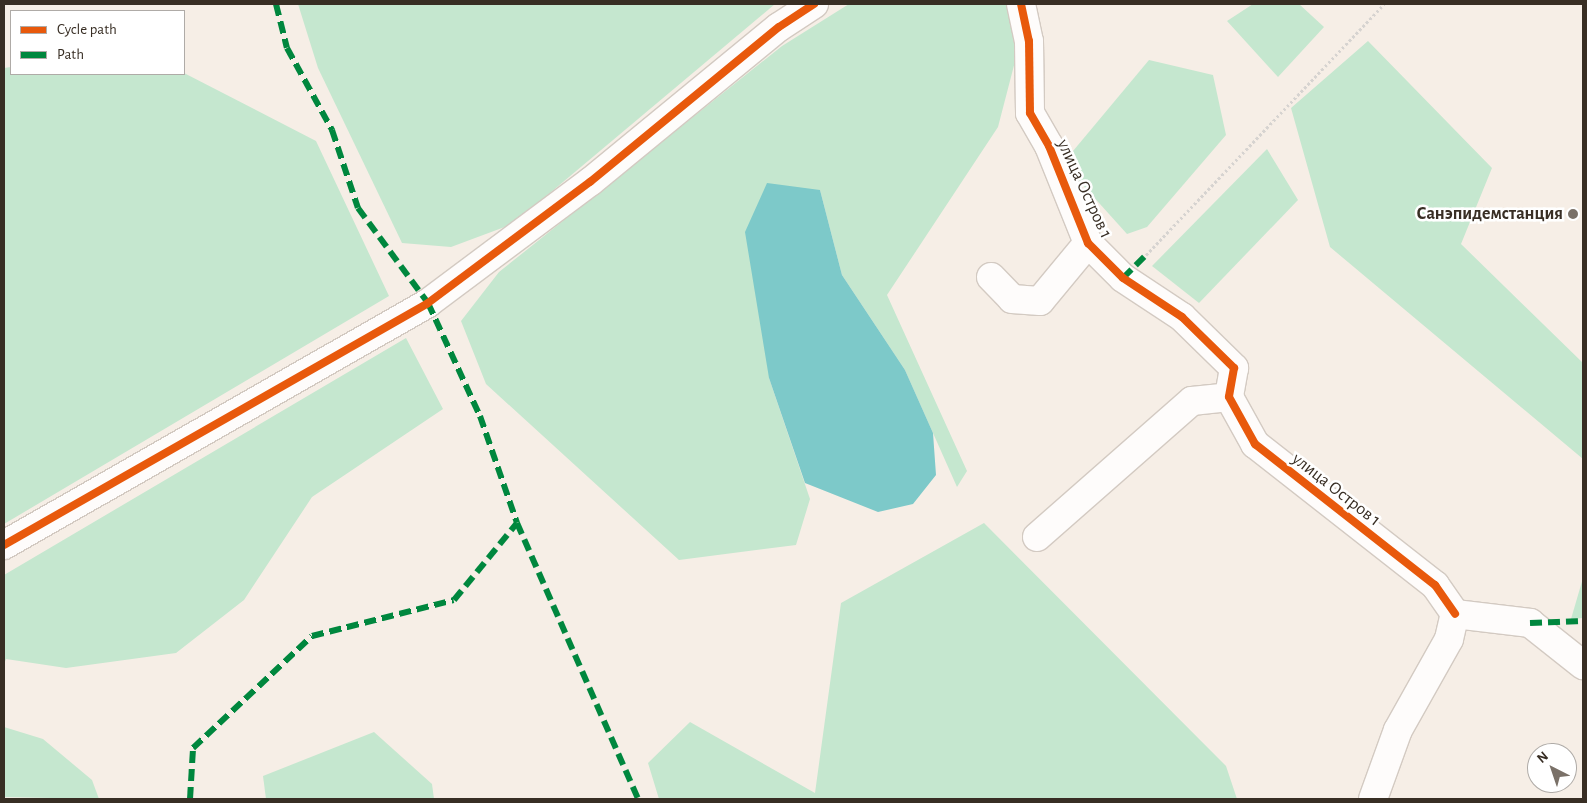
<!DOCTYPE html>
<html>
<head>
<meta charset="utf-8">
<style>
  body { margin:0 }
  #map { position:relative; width:1587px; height:803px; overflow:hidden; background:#f6eee6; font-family:"Alegreya Sans",sans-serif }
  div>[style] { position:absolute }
  .green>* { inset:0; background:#c5e7cf }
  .water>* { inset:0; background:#7dc9c9 }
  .path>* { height:3px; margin-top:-1.5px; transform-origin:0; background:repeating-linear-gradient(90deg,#d6d3d0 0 2.5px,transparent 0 5px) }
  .roads { filter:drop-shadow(1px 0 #d3cac2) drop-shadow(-1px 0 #d3cac2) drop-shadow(0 1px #d3cac2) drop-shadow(0 -1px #d3cac2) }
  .minor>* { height:28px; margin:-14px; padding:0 14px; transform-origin:14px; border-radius:14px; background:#fefcfb }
  .quiet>* { height:6px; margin-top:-3px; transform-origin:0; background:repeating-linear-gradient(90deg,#00873e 0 12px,transparent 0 18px) }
  .cycleway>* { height:8px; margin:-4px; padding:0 4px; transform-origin:4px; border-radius:4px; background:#e8590c }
  .dots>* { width:14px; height:14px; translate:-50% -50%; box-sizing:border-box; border:2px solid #fff; border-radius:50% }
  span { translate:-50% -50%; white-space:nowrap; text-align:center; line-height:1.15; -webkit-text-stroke:5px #fff; paint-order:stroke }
  .street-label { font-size:18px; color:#382e24 }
  .poi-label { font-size:18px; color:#382e24; font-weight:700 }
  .right { translate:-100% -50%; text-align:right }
  .frame { position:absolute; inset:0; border:5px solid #382e24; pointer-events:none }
  .legend { position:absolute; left:10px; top:10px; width:175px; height:65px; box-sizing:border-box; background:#fff; border:1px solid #afaba7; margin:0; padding:6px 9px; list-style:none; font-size:15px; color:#382e24 }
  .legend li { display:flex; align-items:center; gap:10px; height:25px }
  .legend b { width:25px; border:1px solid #afaba7 }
  .north { position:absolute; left:1527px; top:743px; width:50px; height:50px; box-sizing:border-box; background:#fff; border:1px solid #afaba7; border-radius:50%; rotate:319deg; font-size:14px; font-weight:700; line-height:20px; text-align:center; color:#382e24 }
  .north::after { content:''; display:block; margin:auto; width:18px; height:22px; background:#7a7168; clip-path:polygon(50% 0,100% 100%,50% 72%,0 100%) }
</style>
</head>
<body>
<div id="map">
  <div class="green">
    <div style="clip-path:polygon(298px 4px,775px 4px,513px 224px,451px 247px,402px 243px,318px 68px)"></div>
    <div style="clip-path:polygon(849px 4px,1013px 4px,1024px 27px,998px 127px,887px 295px,967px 471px,957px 487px,905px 370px,842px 275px,820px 190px,769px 378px,810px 499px,796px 545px,679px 560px,486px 384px,461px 321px,499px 272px,782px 46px)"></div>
    <div style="clip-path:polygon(1253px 4px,1299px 4px,1324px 27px,1278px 77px,1227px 21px)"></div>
    <div style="clip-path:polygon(1368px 41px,1492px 168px,1461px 244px,1583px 363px,1583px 459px,1330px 247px,1291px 108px)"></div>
    <div style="clip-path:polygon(1149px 60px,1213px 75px,1226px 135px,1147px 227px,1127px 234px,1063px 163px)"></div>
    <div style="clip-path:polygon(11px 67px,11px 74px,184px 73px,316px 141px,389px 296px,4px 524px,4px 68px)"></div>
    <div style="clip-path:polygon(1267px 149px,1298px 200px,1199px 303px,1152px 266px)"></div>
    <div style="clip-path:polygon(406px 338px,443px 409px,312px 497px,244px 600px,176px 653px,66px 668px,6px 659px,4px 664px,4px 575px)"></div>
    <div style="clip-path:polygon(984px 523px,1226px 766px,1237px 799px,659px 799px,648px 763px,690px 722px,815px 793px,841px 603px)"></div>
    <div style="clip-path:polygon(1583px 578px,1583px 618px,1571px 619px)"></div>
    <div style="clip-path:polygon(4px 727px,43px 739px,92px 780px,99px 799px,4px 797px)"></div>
    <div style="clip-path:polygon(374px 732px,432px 784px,434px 799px,266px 799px,263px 776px)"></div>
  </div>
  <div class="water">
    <div style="clip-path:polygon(767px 183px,820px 190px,842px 275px,905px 370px,933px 433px,936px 475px,913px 504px,878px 512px,805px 483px,769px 378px,745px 232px)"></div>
  </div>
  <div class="path">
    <div style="left:1146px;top:255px;width:346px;rotate:-46.5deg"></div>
  </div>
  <div class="roads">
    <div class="minor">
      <div style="left:1021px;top:4px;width:38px;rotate:78deg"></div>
      <div style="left:1029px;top:41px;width:72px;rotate:89.2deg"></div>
      <div style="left:1030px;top:113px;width:38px;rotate:60deg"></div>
      <div style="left:1049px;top:146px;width:105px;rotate:68.1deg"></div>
      <div style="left:1088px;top:243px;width:49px;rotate:45deg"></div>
      <div style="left:1123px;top:278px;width:71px;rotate:33.5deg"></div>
      <div style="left:1182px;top:317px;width:73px;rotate:44.4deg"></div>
      <div style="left:1234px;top:368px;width:29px;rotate:100deg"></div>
      <div style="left:1229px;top:397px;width:54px;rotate:61deg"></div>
      <div style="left:1255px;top:444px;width:229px;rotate:38.1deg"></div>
      <div style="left:1435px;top:585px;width:35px;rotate:55deg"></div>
      <div style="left:991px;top:277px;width:30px;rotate:46deg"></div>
      <div style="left:1012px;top:299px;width:28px;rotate:4deg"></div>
      <div style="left:1040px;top:301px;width:75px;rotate:-50.4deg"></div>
      <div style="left:1037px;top:537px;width:206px;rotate:-41.3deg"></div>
      <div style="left:1192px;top:401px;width:37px;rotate:-6deg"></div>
      <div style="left:4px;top:545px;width:488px;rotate:-29.7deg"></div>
      <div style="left:428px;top:303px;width:202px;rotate:-36.8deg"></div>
      <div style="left:590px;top:182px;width:244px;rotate:-39.4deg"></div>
      <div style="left:779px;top:27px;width:42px;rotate:-33.3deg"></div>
      <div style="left:1373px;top:799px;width:73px;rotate:-70.1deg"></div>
      <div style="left:1398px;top:730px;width:104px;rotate:-60.7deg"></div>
      <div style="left:1449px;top:639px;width:26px;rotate:-77deg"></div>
      <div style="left:1455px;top:614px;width:76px;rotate:6.8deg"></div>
      <div style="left:1530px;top:623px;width:68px;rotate:38.4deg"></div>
    </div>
  </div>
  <div class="quiet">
    <div style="left:276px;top:4px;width:45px;rotate:76deg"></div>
    <div style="left:287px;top:48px;width:94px;rotate:61.2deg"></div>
    <div style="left:332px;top:130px;width:82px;rotate:71.6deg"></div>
    <div style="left:358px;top:208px;width:118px;rotate:53.6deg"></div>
    <div style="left:428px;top:303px;width:124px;rotate:65.3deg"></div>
    <div style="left:480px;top:416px;width:113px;rotate:70.9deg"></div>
    <div style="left:517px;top:523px;width:301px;rotate:66.3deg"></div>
    <div style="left:1123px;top:278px;width:33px;rotate:-45deg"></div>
    <div style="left:1530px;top:623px;width:53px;rotate:-2.2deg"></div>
    <div style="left:190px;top:799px;width:51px;rotate:-86.6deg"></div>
    <div style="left:193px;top:748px;width:163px;rotate:-43.3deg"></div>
    <div style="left:312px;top:636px;width:146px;rotate:-14.2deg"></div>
    <div style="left:454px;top:600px;width:99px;rotate:-50.7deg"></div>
  </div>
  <div class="cycleway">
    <div style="left:1021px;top:4px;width:38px;rotate:78deg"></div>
    <div style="left:1029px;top:41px;width:72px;rotate:89.2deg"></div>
    <div style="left:1030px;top:113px;width:38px;rotate:60deg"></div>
    <div style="left:1049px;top:146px;width:105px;rotate:68.1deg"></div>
    <div style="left:1088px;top:243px;width:49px;rotate:45deg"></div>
    <div style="left:1123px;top:278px;width:71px;rotate:33.5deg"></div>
    <div style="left:1182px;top:317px;width:73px;rotate:44.4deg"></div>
    <div style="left:1234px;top:368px;width:29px;rotate:100deg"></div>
    <div style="left:1229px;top:397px;width:54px;rotate:61deg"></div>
    <div style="left:1255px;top:444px;width:229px;rotate:38.1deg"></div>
    <div style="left:1435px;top:585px;width:35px;rotate:55deg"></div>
    <div style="left:4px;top:545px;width:488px;rotate:-29.7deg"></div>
    <div style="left:428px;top:303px;width:202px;rotate:-36.8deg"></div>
    <div style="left:590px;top:182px;width:244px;rotate:-39.4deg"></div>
    <div style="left:779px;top:27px;width:42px;rotate:-33.3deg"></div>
  </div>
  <div class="dots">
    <div style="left:1573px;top:214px;background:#7a7168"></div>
  </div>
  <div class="street-label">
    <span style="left:1084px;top:189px;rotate:65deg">улица Остров 1</span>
    <span style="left:1336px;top:490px;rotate:38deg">улица Остров 1</span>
  </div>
  <div class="poi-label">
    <span class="right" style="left:1563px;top:214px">Санэпидемстанция</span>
  </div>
  <div class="frame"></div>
  <ul class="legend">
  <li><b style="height:6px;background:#e8590c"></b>Cycle path</li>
  <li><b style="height:6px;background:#00873e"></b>Path</li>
  </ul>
  <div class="north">N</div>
</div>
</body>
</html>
